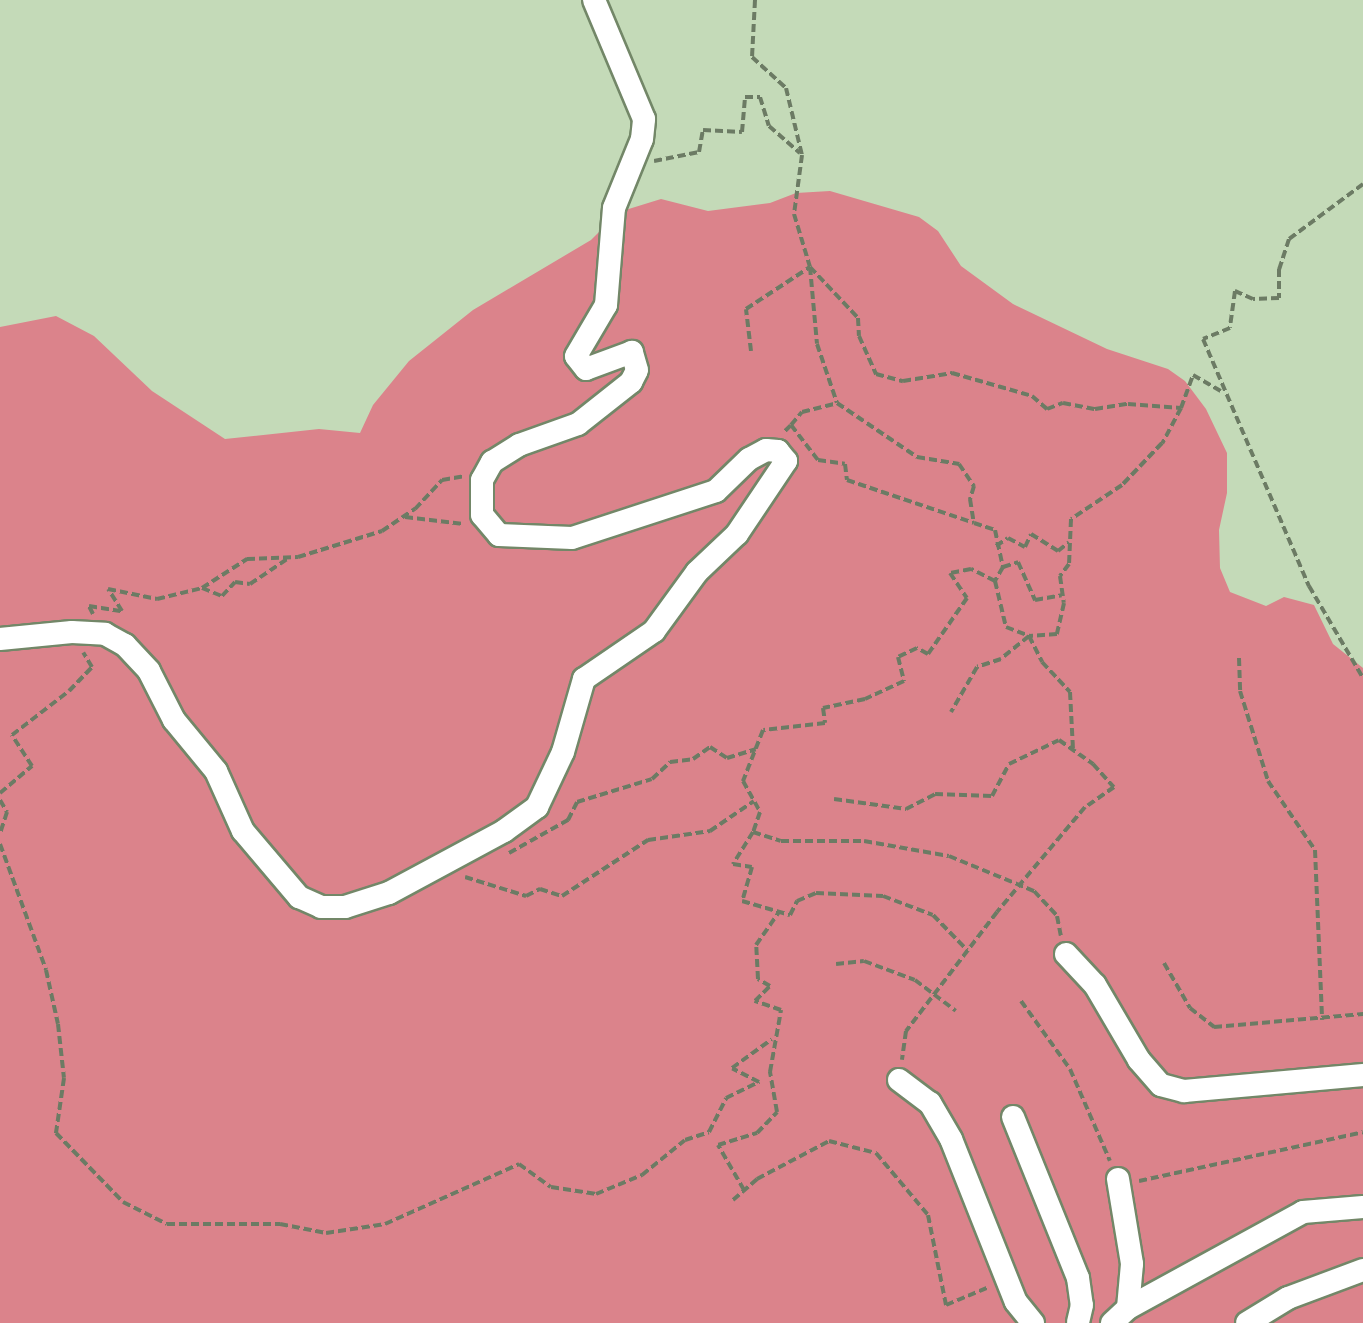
<!DOCTYPE html>
<html>
<head>
<meta charset="utf-8">
<style>
  body { margin:0 }
  #map { position:relative; width:1363px; height:1323px; overflow:hidden; background:#c4dab8; font-family:"Work Sans",sans-serif }
  div>[style] { position:absolute }
  .green>* { inset:0; background:#db838b }
  .path>* { height:4px; margin-top:-2px; transform-origin:0; background:repeating-linear-gradient(90deg,#6c7b64 0 8px,transparent 0 12px) }
  .roads { filter:drop-shadow(2px 0 #738768) drop-shadow(-2px 0 #738768) drop-shadow(0 2px #738768) drop-shadow(0 -2px #738768) }
  .street>* { height:22px; margin:-11px; padding:0 11px; transform-origin:11px; border-radius:11px; background:#fff }
  span { translate:-50% -50%; white-space:nowrap; text-align:center; line-height:1.15; -webkit-text-stroke:8px #ebf7e6; paint-order:stroke }
</style>
</head>
<body>
<div id="map">
  <div class="green">
    <div style="clip-path:polygon(830px 191px,919px 217px,938px 231px,961px 266px,1013px 304px,1107px 349px,1168px 369px,1185px 381px,1206px 409px,1227px 453px,1227px 493px,1219px 530px,1220px 568px,1230px 592px,1266px 606px,1284px 597px,1314px 605px,1333px 644px,1363px 668px,1363px 1323px,0 1323px,0 327px,56px 316px,94px 336px,152px 391px,225px 439px,319px 429px,360px 433px,373px 405px,409px 361px,473px 310px,591px 240px,619px 212px,661px 199px,708px 211px,770px 203px,796px 193px)"></div>
  </div>
  <div class="path">
    <div style="left:755px;top:0;width:57px;rotate:93deg"></div>
    <div style="left:752px;top:57px;width:46px;rotate:42.4deg"></div>
    <div style="left:786px;top:88px;width:69px;rotate:76.6deg"></div>
    <div style="left:802px;top:155px;width:60px;rotate:97.7deg"></div>
    <div style="left:794px;top:214px;width:55px;rotate:73.2deg"></div>
    <div style="left:810px;top:267px;width:77px;rotate:84.8deg"></div>
    <div style="left:817px;top:344px;width:62px;rotate:71.3deg"></div>
    <div style="left:837px;top:403px;width:97px;rotate:34deg"></div>
    <div style="left:917px;top:457px;width:43px;rotate:9.5deg"></div>
    <div style="left:959px;top:464px;width:27px;rotate:56deg"></div>
    <div style="left:974px;top:486px;width:14px;rotate:107deg"></div>
    <div style="left:970px;top:499px;width:24px;rotate:81deg"></div>
    <div style="left:974px;top:523px;width:22px;rotate:18deg"></div>
    <div style="left:995px;top:530px;width:38px;rotate:78deg"></div>
    <div style="left:1003px;top:567px;width:16px;rotate:120deg"></div>
    <div style="left:995px;top:581px;width:47px;rotate:76.6deg"></div>
    <div style="left:1006px;top:627px;width:25px;rotate:21deg"></div>
    <div style="left:1029px;top:636px;width:29px;rotate:63deg"></div>
    <div style="left:1042px;top:662px;width:41px;rotate:47deg"></div>
    <div style="left:1070px;top:692px;width:58px;rotate:87deg"></div>
    <div style="left:654px;top:161px;width:46px;rotate:-11.3deg"></div>
    <div style="left:699px;top:152px;width:22px;rotate:-80deg"></div>
    <div style="left:703px;top:130px;width:39px;rotate:3deg"></div>
    <div style="left:742px;top:132px;width:35px;rotate:-85deg"></div>
    <div style="left:745px;top:97px;width:15px"></div>
    <div style="left:760px;top:97px;width:30px;rotate:73deg"></div>
    <div style="left:769px;top:126px;width:41px;rotate:41.1deg"></div>
    <div style="left:1363px;top:184px;width:92px;rotate:143.4deg"></div>
    <div style="left:1289px;top:239px;width:32px;rotate:108deg"></div>
    <div style="left:1279px;top:269px;width:29px;rotate:90deg"></div>
    <div style="left:1279px;top:298px;width:26px;rotate:178deg"></div>
    <div style="left:1253px;top:299px;width:20px;rotate:-156deg"></div>
    <div style="left:1235px;top:291px;width:37px;rotate:98deg"></div>
    <div style="left:1230px;top:328px;width:29px;rotate:158deg"></div>
    <div style="left:1203px;top:339px;width:269px;rotate:66.8deg"></div>
    <div style="left:1309px;top:586px;width:107px;rotate:59.6deg"></div>
    <div style="left:751px;top:351px;width:42px;rotate:-96.8deg"></div>
    <div style="left:746px;top:309px;width:77px;rotate:-33.3deg"></div>
    <div style="left:810px;top:267px;width:70px;rotate:46.7deg"></div>
    <div style="left:858px;top:318px;width:18px;rotate:87deg"></div>
    <div style="left:859px;top:336px;width:42px;rotate:65.9deg"></div>
    <div style="left:876px;top:374px;width:28px;rotate:15deg"></div>
    <div style="left:903px;top:381px;width:50px;rotate:-9.3deg"></div>
    <div style="left:952px;top:373px;width:83px;rotate:16deg"></div>
    <div style="left:1032px;top:396px;width:20px;rotate:41deg"></div>
    <div style="left:1047px;top:409px;width:17px;rotate:-21deg"></div>
    <div style="left:1063px;top:403px;width:33px;rotate:11deg"></div>
    <div style="left:1095px;top:409px;width:33px;rotate:-9deg"></div>
    <div style="left:1128px;top:404px;width:53px;rotate:4.3deg"></div>
    <div style="left:1181px;top:408px;width:40px;rotate:118deg"></div>
    <div style="left:1162px;top:443px;width:58px;rotate:133.6deg"></div>
    <div style="left:1122px;top:485px;width:61px;rotate:146.3deg"></div>
    <div style="left:1071px;top:519px;width:45px;rotate:92.5deg"></div>
    <div style="left:1069px;top:564px;width:15px;rotate:127deg"></div>
    <div style="left:1060px;top:576px;width:27px;rotate:82deg"></div>
    <div style="left:1064px;top:603px;width:32px;rotate:103deg"></div>
    <div style="left:1057px;top:634px;width:28px;rotate:176deg"></div>
    <div style="left:1029px;top:636px;width:36px;rotate:141deg"></div>
    <div style="left:1001px;top:659px;width:25px;rotate:162deg"></div>
    <div style="left:977px;top:667px;width:52px;rotate:120deg"></div>
    <div style="left:1181px;top:408px;width:35px;rotate:-70deg"></div>
    <div style="left:1193px;top:375px;width:32px;rotate:30deg"></div>
    <div style="left:791px;top:425px;width:17px;rotate:-50deg"></div>
    <div style="left:802px;top:412px;width:36px;rotate:-14deg"></div>
    <div style="left:785px;top:431px;width:8px;rotate:-45deg"></div>
    <div style="left:791px;top:425px;width:44px;rotate:52.4deg"></div>
    <div style="left:818px;top:460px;width:27px;rotate:8deg"></div>
    <div style="left:845px;top:464px;width:16px;rotate:83deg"></div>
    <div style="left:847px;top:480px;width:134px;rotate:18.7deg"></div>
    <div style="left:405px;top:517px;width:59px;rotate:6.8deg"></div>
    <div style="left:996px;top:546px;width:14px;rotate:-34deg"></div>
    <div style="left:1008px;top:538px;width:19px;rotate:28deg"></div>
    <div style="left:1025px;top:547px;width:14px;rotate:-65deg"></div>
    <div style="left:1031px;top:534px;width:32px;rotate:32deg"></div>
    <div style="left:1058px;top:551px;width:14px;rotate:-39deg"></div>
    <div style="left:1003px;top:567px;width:16px;rotate:-18deg"></div>
    <div style="left:1018px;top:562px;width:42px;rotate:65.9deg"></div>
    <div style="left:1035px;top:600px;width:27px;rotate:-10deg"></div>
    <div style="left:995px;top:581px;width:27px;rotate:-153deg"></div>
    <div style="left:971px;top:569px;width:21px;rotate:169deg"></div>
    <div style="left:950px;top:573px;width:30px;rotate:56deg"></div>
    <div style="left:967px;top:598px;width:68px;rotate:124.9deg"></div>
    <div style="left:928px;top:654px;width:13px;rotate:-151deg"></div>
    <div style="left:917px;top:648px;width:21px;rotate:155deg"></div>
    <div style="left:898px;top:657px;width:25px;rotate:76deg"></div>
    <div style="left:904px;top:681px;width:43px;rotate:155.2deg"></div>
    <div style="left:865px;top:699px;width:43px;rotate:167.9deg"></div>
    <div style="left:823px;top:708px;width:15px;rotate:82deg"></div>
    <div style="left:825px;top:723px;width:62px;rotate:173.6deg"></div>
    <div style="left:763px;top:730px;width:55px;rotate:111.4deg"></div>
    <div style="left:743px;top:781px;width:35px;rotate:61deg"></div>
    <div style="left:760px;top:812px;width:21px;rotate:109deg"></div>
    <div style="left:753px;top:832px;width:29px;rotate:18deg"></div>
    <div style="left:781px;top:841px;width:83px"></div>
    <div style="left:864px;top:841px;width:86px;rotate:10deg"></div>
    <div style="left:949px;top:856px;width:92px;rotate:22.4deg"></div>
    <div style="left:1034px;top:891px;width:34px;rotate:47deg"></div>
    <div style="left:1057px;top:916px;width:20px;rotate:79deg"></div>
    <div style="left:202px;top:588px;width:22px;rotate:22deg"></div>
    <div style="left:222px;top:596px;width:19px;rotate:-47deg"></div>
    <div style="left:235px;top:582px;width:15px;rotate:8deg"></div>
    <div style="left:250px;top:584px;width:45px;rotate:-34deg"></div>
    <div style="left:93px;top:614px;width:9px;rotate:-117deg"></div>
    <div style="left:89px;top:606px;width:33px;rotate:9deg"></div>
    <div style="left:122px;top:611px;width:26px;rotate:-122deg"></div>
    <div style="left:108px;top:589px;width:50px;rotate:11.5deg"></div>
    <div style="left:157px;top:599px;width:46px;rotate:-13.7deg"></div>
    <div style="left:202px;top:588px;width:54px;rotate:-32.8deg"></div>
    <div style="left:247px;top:559px;width:51px;rotate:-2.2deg"></div>
    <div style="left:298px;top:557px;width:88px;rotate:-17.2deg"></div>
    <div style="left:382px;top:531px;width:40px;rotate:-34deg"></div>
    <div style="left:415px;top:509px;width:40px;rotate:-47deg"></div>
    <div style="left:442px;top:480px;width:22px;rotate:-10deg"></div>
    <div style="left:1239px;top:658px;width:33px;rotate:88deg"></div>
    <div style="left:1240px;top:691px;width:94px;rotate:72.7deg"></div>
    <div style="left:1268px;top:781px;width:83px;rotate:55.7deg"></div>
    <div style="left:1315px;top:850px;width:170px;rotate:87.6deg"></div>
    <div style="left:0;top:793px;width:42px;rotate:-40.2deg"></div>
    <div style="left:32px;top:766px;width:37px;rotate:-123deg"></div>
    <div style="left:12px;top:735px;width:72px;rotate:-37.7deg"></div>
    <div style="left:69px;top:691px;width:33px;rotate:-46deg"></div>
    <div style="left:92px;top:667px;width:17px;rotate:-121deg"></div>
    <div style="left:834px;top:799px;width:73px;rotate:7.9deg"></div>
    <div style="left:906px;top:809px;width:33px;rotate:-27deg"></div>
    <div style="left:935px;top:794px;width:57px;rotate:2deg"></div>
    <div style="left:992px;top:796px;width:36px;rotate:-62deg"></div>
    <div style="left:1009px;top:764px;width:55px;rotate:-25.6deg"></div>
    <div style="left:1059px;top:740px;width:42px;rotate:35.2deg"></div>
    <div style="left:1093px;top:764px;width:31px;rotate:48deg"></div>
    <div style="left:1114px;top:787px;width:35px;rotate:145deg"></div>
    <div style="left:1085px;top:807px;width:137px;rotate:130deg"></div>
    <div style="left:997px;top:912px;width:150px;rotate:127.4deg"></div>
    <div style="left:906px;top:1031px;width:29px;rotate:98deg"></div>
    <div style="left:0;top:800px;width:14px;rotate:60deg"></div>
    <div style="left:7px;top:812px;width:23px;rotate:108deg"></div>
    <div style="left:753px;top:832px;width:38px;rotate:122deg"></div>
    <div style="left:733px;top:864px;width:19px;rotate:9deg"></div>
    <div style="left:752px;top:867px;width:35px;rotate:106deg"></div>
    <div style="left:742px;top:901px;width:50px;rotate:16.3deg"></div>
    <div style="left:790px;top:915px;width:16px;rotate:-63deg"></div>
    <div style="left:797px;top:901px;width:21px;rotate:-23deg"></div>
    <div style="left:816px;top:893px;width:67px;rotate:2.6deg"></div>
    <div style="left:883px;top:896px;width:53px;rotate:20.8deg"></div>
    <div style="left:933px;top:915px;width:49px;rotate:45.8deg"></div>
    <div style="left:0;top:844px;width:134px;rotate:69.9deg"></div>
    <div style="left:46px;top:970px;width:55px;rotate:77.5deg"></div>
    <div style="left:58px;top:1024px;width:54px;rotate:83.7deg"></div>
    <div style="left:64px;top:1078px;width:56px;rotate:98.3deg"></div>
    <div style="left:56px;top:1133px;width:96px;rotate:45.8deg"></div>
    <div style="left:123px;top:1202px;width:49px;rotate:26.6deg"></div>
    <div style="left:167px;top:1224px;width:113px"></div>
    <div style="left:280px;top:1224px;width:47px;rotate:11.1deg"></div>
    <div style="left:326px;top:1233px;width:60px;rotate:-8.7deg"></div>
    <div style="left:385px;top:1224px;width:147px;rotate:-24.1deg"></div>
    <div style="left:519px;top:1164px;width:39px;rotate:36deg"></div>
    <div style="left:551px;top:1187px;width:46px;rotate:8.8deg"></div>
    <div style="left:596px;top:1194px;width:50px;rotate:-22.4deg"></div>
    <div style="left:642px;top:1175px;width:55px;rotate:-39.1deg"></div>
    <div style="left:685px;top:1140px;width:25px;rotate:-18deg"></div>
    <div style="left:709px;top:1132px;width:38px;rotate:-63deg"></div>
    <div style="left:726px;top:1098px;width:37px;rotate:-26deg"></div>
    <div style="left:759px;top:1082px;width:30px;rotate:-153deg"></div>
    <div style="left:732px;top:1068px;width:49px;rotate:-35.9deg"></div>
    <div style="left:509px;top:853px;width:68px;rotate:-29.2deg"></div>
    <div style="left:568px;top:820px;width:20px;rotate:-63deg"></div>
    <div style="left:577px;top:802px;width:78px;rotate:-17deg"></div>
    <div style="left:652px;top:779px;width:25px;rotate:-43deg"></div>
    <div style="left:670px;top:762px;width:23px;rotate:-7deg"></div>
    <div style="left:693px;top:759px;width:21px;rotate:-35deg"></div>
    <div style="left:710px;top:747px;width:20px;rotate:33deg"></div>
    <div style="left:727px;top:758px;width:30px;rotate:-17deg"></div>
    <div style="left:465px;top:877px;width:64px;rotate:17.3deg"></div>
    <div style="left:526px;top:896px;width:16px;rotate:-27deg"></div>
    <div style="left:540px;top:889px;width:23px;rotate:18deg"></div>
    <div style="left:562px;top:896px;width:103px;rotate:-33.1deg"></div>
    <div style="left:648px;top:840px;width:63px;rotate:-8.3deg"></div>
    <div style="left:710px;top:831px;width:53px;rotate:-34.3deg"></div>
    <div style="left:1164px;top:963px;width:52px;rotate:60deg"></div>
    <div style="left:1190px;top:1008px;width:31px;rotate:38deg"></div>
    <div style="left:1214px;top:1027px;width:150px;rotate:-5deg"></div>
    <div style="left:836px;top:964px;width:28px;rotate:-6deg"></div>
    <div style="left:864px;top:961px;width:54px;rotate:20.4deg"></div>
    <div style="left:915px;top:980px;width:51px;rotate:37.1deg"></div>
    <div style="left:1021px;top:1001px;width:84px;rotate:54.2deg"></div>
    <div style="left:1070px;top:1069px;width:100px;rotate:66.5deg"></div>
    <div style="left:1139px;top:1181px;width:229px;rotate:-12.3deg"></div>
    <div style="left:744px;top:1190px;width:52px;rotate:-120deg"></div>
    <div style="left:718px;top:1145px;width:41px;rotate:-17.1deg"></div>
    <div style="left:757px;top:1133px;width:29px;rotate:-46deg"></div>
    <div style="left:777px;top:1112px;width:41px;rotate:-99.9deg"></div>
    <div style="left:770px;top:1072px;width:63px;rotate:-79.9deg"></div>
    <div style="left:781px;top:1010px;width:28px;rotate:-161deg"></div>
    <div style="left:755px;top:1001px;width:21px;rotate:-45deg"></div>
    <div style="left:770px;top:986px;width:14px;rotate:-150deg"></div>
    <div style="left:758px;top:979px;width:34px;rotate:-93deg"></div>
    <div style="left:756px;top:945px;width:40px;rotate:-55.1deg"></div>
    <div style="left:733px;top:1200px;width:32px;rotate:-41deg"></div>
    <div style="left:757px;top:1179px;width:81px;rotate:-27.8deg"></div>
    <div style="left:829px;top:1141px;width:49px;rotate:14.3deg"></div>
    <div style="left:876px;top:1153px;width:81px;rotate:50deg"></div>
    <div style="left:928px;top:1215px;width:92px;rotate:78.7deg"></div>
    <div style="left:946px;top:1305px;width:47px;rotate:-22.7deg"></div>
  </div>
  <div class="roads">
    <div class="street">
      <div style="left:0;top:639px;width:72px;rotate:-5.6deg"></div>
      <div style="left:72px;top:632px;width:33px;rotate:3deg"></div>
      <div style="left:105px;top:634px;width:23px;rotate:29deg"></div>
      <div style="left:125px;top:645px;width:35px;rotate:47deg"></div>
      <div style="left:149px;top:671px;width:55px;rotate:63deg"></div>
      <div style="left:174px;top:720px;width:66px;rotate:50.5deg"></div>
      <div style="left:216px;top:771px;width:66px;rotate:65.8deg"></div>
      <div style="left:243px;top:831px;width:87px;rotate:49.7deg"></div>
      <div style="left:299px;top:897px;width:24px;rotate:24deg"></div>
      <div style="left:321px;top:907px;width:24px"></div>
      <div style="left:345px;top:907px;width:46px;rotate:-17.7deg"></div>
      <div style="left:389px;top:893px;width:131px;rotate:-28.3deg"></div>
      <div style="left:504px;top:831px;width:41px;rotate:-36deg"></div>
      <div style="left:537px;top:807px;width:61px;rotate:-64.7deg"></div>
      <div style="left:563px;top:752px;width:76px;rotate:-74deg"></div>
      <div style="left:584px;top:679px;width:85px;rotate:-34.4deg"></div>
      <div style="left:654px;top:631px;width:73px;rotate:-53.9deg"></div>
      <div style="left:697px;top:572px;width:55px;rotate:-43.5deg"></div>
      <div style="left:737px;top:534px;width:88px;rotate:-56.1deg"></div>
      <div style="left:786px;top:461px;width:13px;rotate:-129deg"></div>
      <div style="left:778px;top:451px;width:12px;rotate:-175deg"></div>
      <div style="left:766px;top:450px;width:19px;rotate:152deg"></div>
      <div style="left:749px;top:459px;width:46px;rotate:135.9deg"></div>
      <div style="left:716px;top:491px;width:151px;rotate:161.9deg"></div>
      <div style="left:572px;top:538px;width:73px;rotate:-177.6deg"></div>
      <div style="left:499px;top:535px;width:26px;rotate:-130deg"></div>
      <div style="left:482px;top:515px;width:35px;rotate:-90deg"></div>
      <div style="left:482px;top:480px;width:21px;rotate:-61deg"></div>
      <div style="left:492px;top:462px;width:32px;rotate:-32deg"></div>
      <div style="left:519px;top:445px;width:63px;rotate:-19.6deg"></div>
      <div style="left:578px;top:424px;width:68px;rotate:-38.4deg"></div>
      <div style="left:631px;top:382px;width:13px;rotate:-63deg"></div>
      <div style="left:637px;top:370px;width:19px;rotate:-106deg"></div>
      <div style="left:632px;top:352px;width:49px;rotate:159.7deg"></div>
      <div style="left:586px;top:369px;width:16px;rotate:-128deg"></div>
      <div style="left:576px;top:356px;width:59px;rotate:-59.5deg"></div>
      <div style="left:606px;top:305px;width:97px;rotate:-85.3deg"></div>
      <div style="left:614px;top:208px;width:74px;rotate:-67.9deg"></div>
      <div style="left:642px;top:139px;width:20px;rotate:-84deg"></div>
      <div style="left:644px;top:119px;width:129px;rotate:-112.8deg"></div>
      <div style="left:1066px;top:954px;width:42px;rotate:46.9deg"></div>
      <div style="left:1095px;top:985px;width:87px;rotate:59.6deg"></div>
      <div style="left:1139px;top:1060px;width:33px;rotate:49deg"></div>
      <div style="left:1161px;top:1085px;width:24px;rotate:15deg"></div>
      <div style="left:1184px;top:1091px;width:180px;rotate:-5.1deg"></div>
      <div style="left:899px;top:1080px;width:39px;rotate:37deg"></div>
      <div style="left:930px;top:1103px;width:42px;rotate:59.7deg"></div>
      <div style="left:951px;top:1139px;width:175px;rotate:68.3deg"></div>
      <div style="left:1016px;top:1302px;width:27px;rotate:51deg"></div>
      <div style="left:1013px;top:1117px;width:174px;rotate:68deg"></div>
      <div style="left:1078px;top:1278px;width:27px;rotate:82deg"></div>
      <div style="left:1082px;top:1305px;width:18px;rotate:103deg"></div>
      <div style="left:1118px;top:1179px;width:86px;rotate:80.6deg"></div>
      <div style="left:1132px;top:1264px;width:44px;rotate:95.2deg"></div>
      <div style="left:1112px;top:1323px;width:22px;rotate:-43deg"></div>
      <div style="left:1128px;top:1308px;width:200px;rotate:-28.7deg"></div>
      <div style="left:1303px;top:1212px;width:60px;rotate:-4.8deg"></div>
      <div style="left:1247px;top:1323px;width:48px;rotate:-31.4deg"></div>
      <div style="left:1288px;top:1298px;width:80px;rotate:-20.5deg"></div>
    </div>
  </div>
</div>
</body>
</html>
